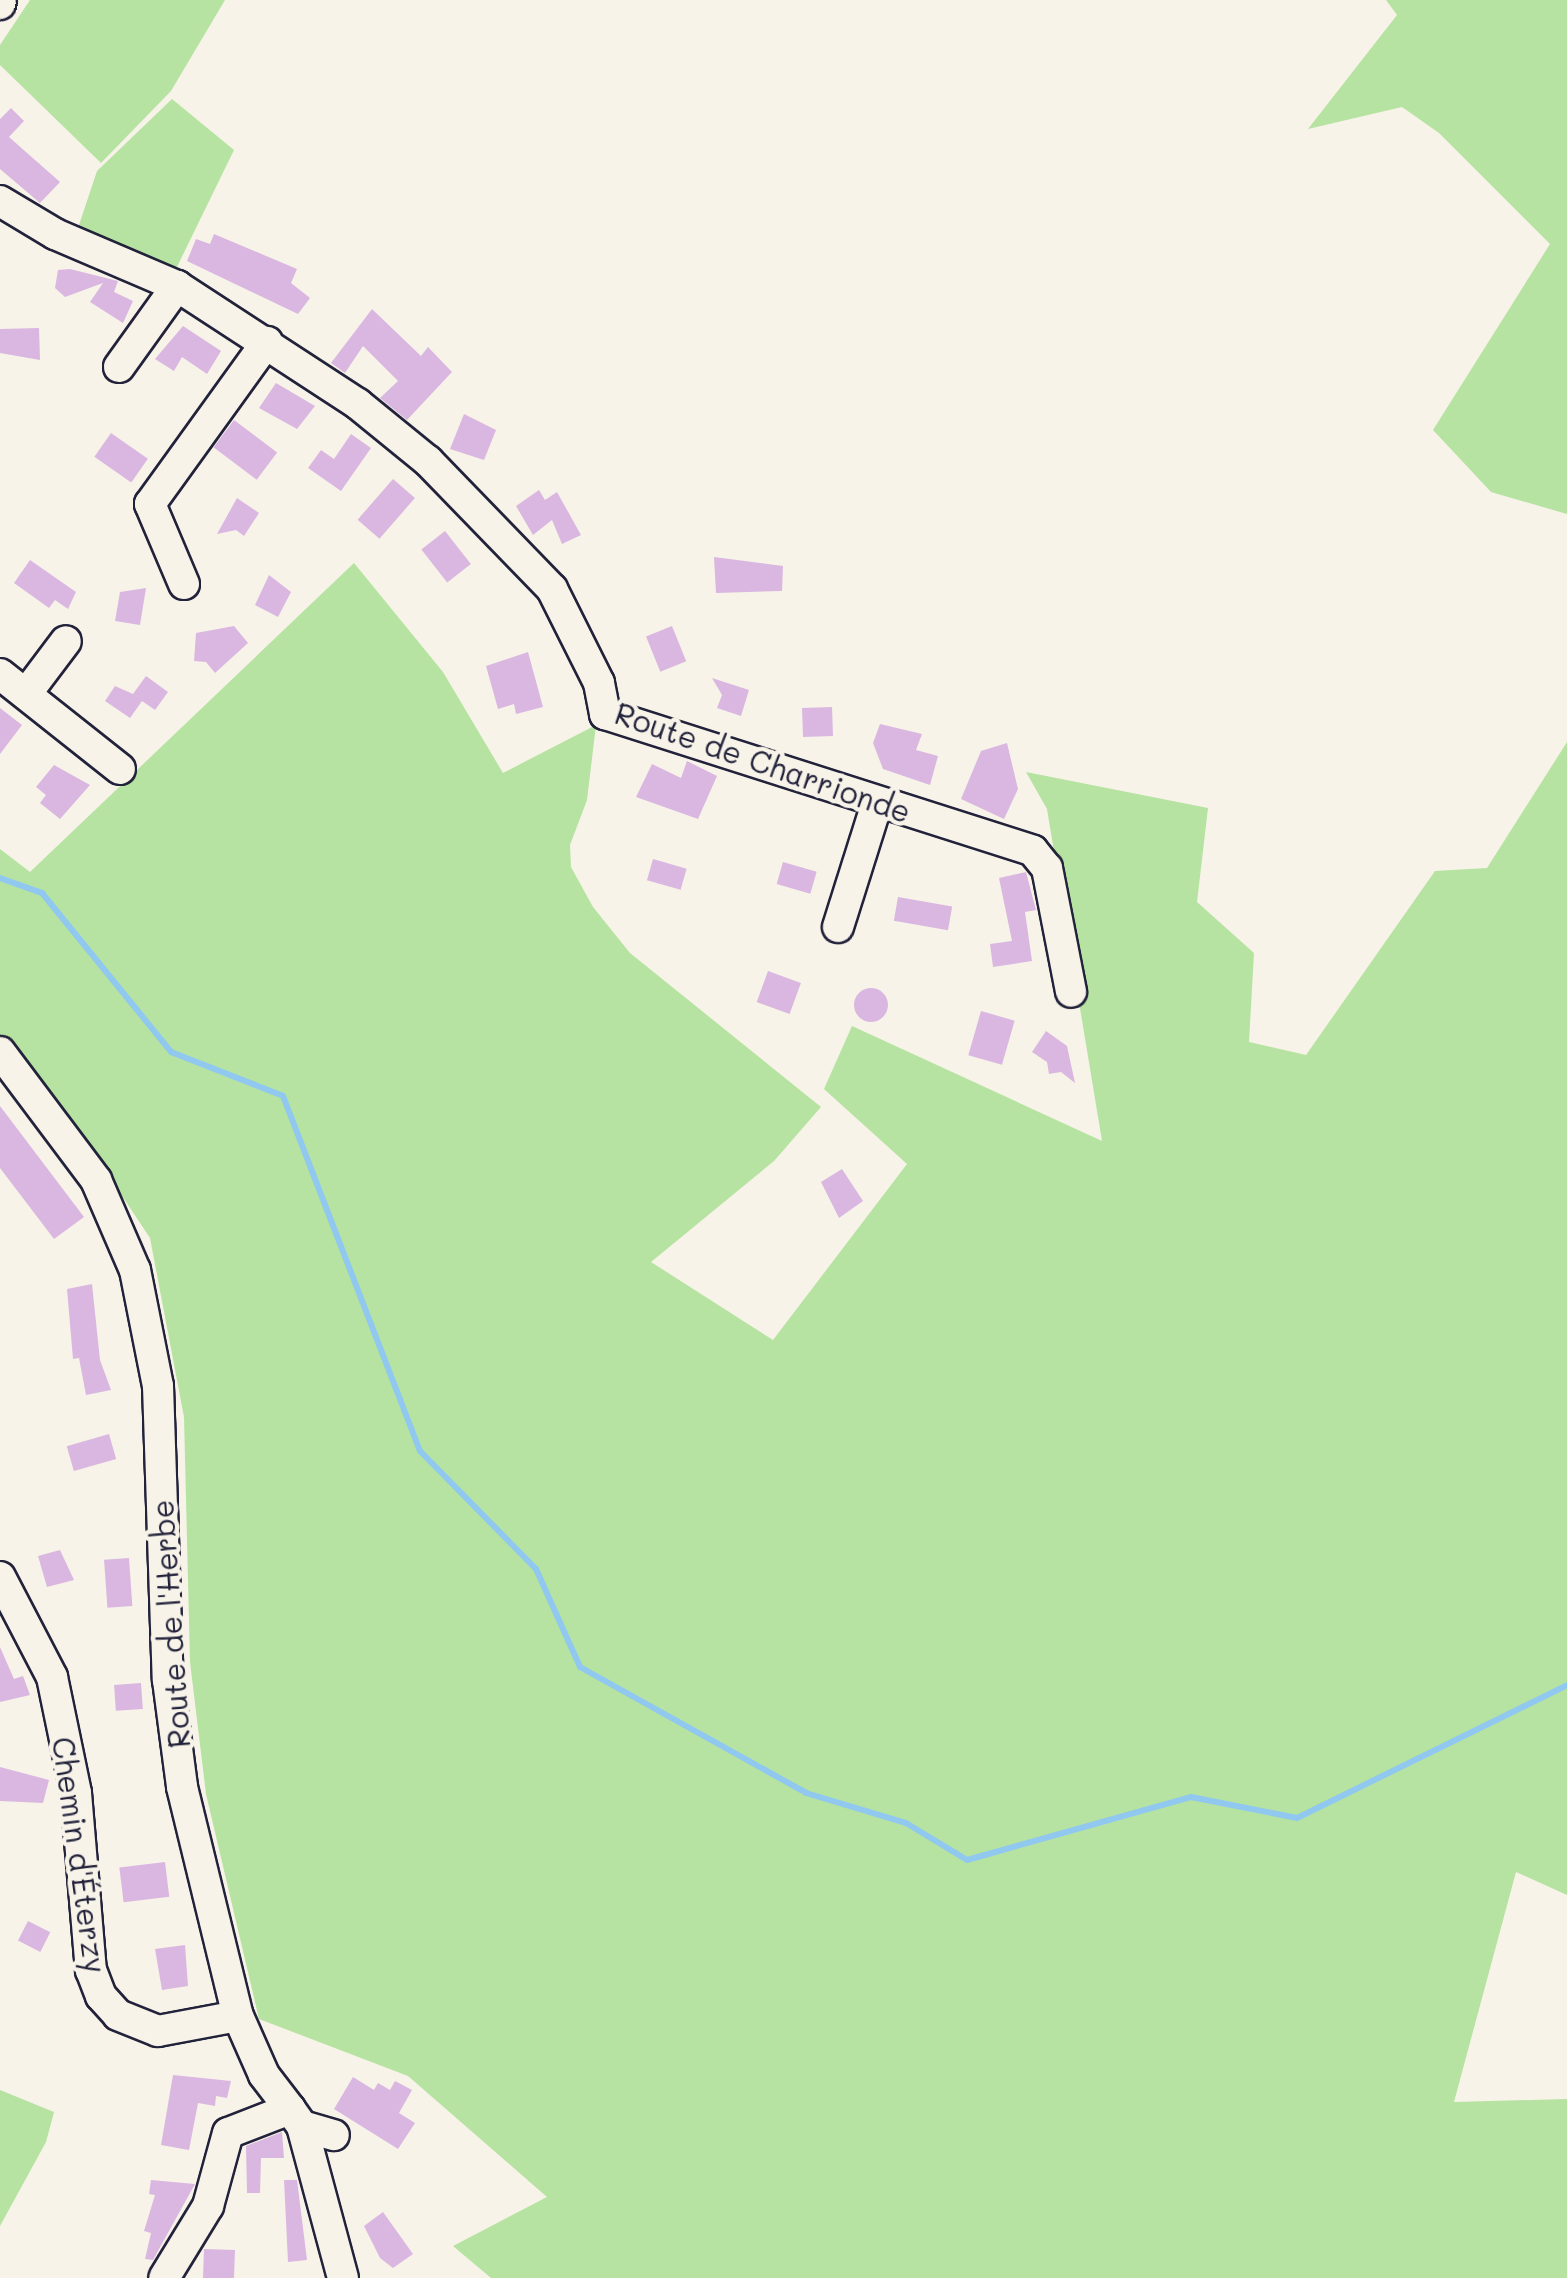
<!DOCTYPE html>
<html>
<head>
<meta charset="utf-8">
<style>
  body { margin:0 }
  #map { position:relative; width:1567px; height:2278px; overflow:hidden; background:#f7f3e8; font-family:Mali,sans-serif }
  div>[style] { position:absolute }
  .green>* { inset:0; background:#b6e3a1 }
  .stream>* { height:6px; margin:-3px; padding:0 3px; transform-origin:3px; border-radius:3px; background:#91c8ef }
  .building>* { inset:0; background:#dab7e1; transform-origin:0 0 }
  .round { border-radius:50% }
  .roads { filter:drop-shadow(2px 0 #22223b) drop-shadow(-2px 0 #22223b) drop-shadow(0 2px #22223b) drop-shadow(0 -2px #22223b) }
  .minor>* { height:30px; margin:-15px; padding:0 15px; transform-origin:15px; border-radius:15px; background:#f7f3e8 }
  span { translate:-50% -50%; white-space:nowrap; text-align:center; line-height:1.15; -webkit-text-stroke:9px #f7f3e8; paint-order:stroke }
  .street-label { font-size:30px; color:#22223b }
</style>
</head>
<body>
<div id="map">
  <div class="green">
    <div style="clip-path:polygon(30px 0,225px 0,171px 91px,101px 163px,0 65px,0 45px)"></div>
    <div style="clip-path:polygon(1386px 0,1567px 0,1567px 514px,1491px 492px,1433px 430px,1550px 244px,1439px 133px,1402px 107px,1308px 129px,1397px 15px)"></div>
    <div style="clip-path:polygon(172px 99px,234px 150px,174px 273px,76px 234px,97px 171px)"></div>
    <div style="clip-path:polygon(354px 563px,443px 672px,503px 773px,596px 725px,587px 800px,570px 845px,571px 867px,593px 907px,630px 953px,821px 1107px,774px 1161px,651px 1262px,773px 1340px,907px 1164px,824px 1089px,852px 1026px,1102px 1141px,1047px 809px,1026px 772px,1208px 808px,1197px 902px,1254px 953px,1249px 1042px,1306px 1055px,1435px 871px,1487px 868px,1567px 742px,1567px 1895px,1516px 1872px,1454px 2102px,1567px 2099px,1567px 2278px,491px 2278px,453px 2246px,547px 2197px,408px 2076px,259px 2019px,206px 1794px,190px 1662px,184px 1417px,150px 1238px,97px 1158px,0 1041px,0 849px,30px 872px)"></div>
    <div style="clip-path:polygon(0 2090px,54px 2112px,46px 2142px,0 2226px)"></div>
  </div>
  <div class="stream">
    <div style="left:0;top:878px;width:45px;rotate:19.7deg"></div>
    <div style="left:42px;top:893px;width:205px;rotate:50.9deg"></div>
    <div style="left:171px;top:1052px;width:120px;rotate:21.4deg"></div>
    <div style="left:283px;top:1096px;width:381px;rotate:68.9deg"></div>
    <div style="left:420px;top:1451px;width:165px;rotate:45.5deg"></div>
    <div style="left:536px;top:1569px;width:107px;rotate:65.8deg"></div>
    <div style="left:580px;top:1667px;width:259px;rotate:29.1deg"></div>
    <div style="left:806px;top:1793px;width:104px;rotate:16.7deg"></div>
    <div style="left:906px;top:1823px;width:71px;rotate:31.2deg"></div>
    <div style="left:967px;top:1860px;width:233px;rotate:-15.7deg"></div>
    <div style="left:1191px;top:1797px;width:108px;rotate:11.2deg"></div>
    <div style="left:1297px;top:1818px;width:301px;rotate:-26.2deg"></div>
  </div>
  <div class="building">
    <div style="clip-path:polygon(11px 108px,24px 121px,9px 137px,60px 182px,40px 203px,0 169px,0 119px)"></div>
    <div style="clip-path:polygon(214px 234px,297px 269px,291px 283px,310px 298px,298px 314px,187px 261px,196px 239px,210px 244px)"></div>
    <div style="clip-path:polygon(70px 269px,118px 281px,114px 292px,133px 301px,123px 323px,90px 302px,103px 283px,65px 297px,55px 288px,58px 270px)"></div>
    <div style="clip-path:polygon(372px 309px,421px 356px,428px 347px,452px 372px,407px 420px,380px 398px,398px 381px,363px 346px,345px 373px,331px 363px)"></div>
    <div style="clip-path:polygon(183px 326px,221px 351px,207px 374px,182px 357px,174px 371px,155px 359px)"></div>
    <div style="clip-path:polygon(39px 328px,40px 360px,0 353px,0 329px)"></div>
    <div style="clip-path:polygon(276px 383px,315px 406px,297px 429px,259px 408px)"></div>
    <div style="clip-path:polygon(464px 414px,496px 430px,484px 460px,450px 449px)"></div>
    <div style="left:234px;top:420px;width:54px;height:34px;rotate:37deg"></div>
    <div style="left:111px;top:433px;width:45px;height:29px;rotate:35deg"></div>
    <div style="clip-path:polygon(351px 434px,371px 448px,341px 491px,308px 468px,321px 450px,334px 459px)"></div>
    <div style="left:393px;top:479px;width:29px;height:54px;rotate:41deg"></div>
    <div style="clip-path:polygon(539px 490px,545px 500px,557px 492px,581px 535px,562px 544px,552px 520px,533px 535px,516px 506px)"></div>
    <div style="clip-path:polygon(237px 498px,259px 513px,244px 536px,236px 530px,217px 534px)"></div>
    <div style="left:445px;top:531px;width:42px;height:30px;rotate:52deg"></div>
    <div style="clip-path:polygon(714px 557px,783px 566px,782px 591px,716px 593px)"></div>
    <div style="clip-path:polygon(30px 560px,76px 592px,68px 609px,55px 600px,49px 608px,14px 583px)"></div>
    <div style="clip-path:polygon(269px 575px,291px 592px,278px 617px,255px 605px)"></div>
    <div style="clip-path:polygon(146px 588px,140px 625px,115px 621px,120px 592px)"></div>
    <div style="clip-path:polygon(234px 626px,248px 643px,215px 673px,206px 662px,194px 661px,196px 633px)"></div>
    <div style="left:672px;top:626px;width:38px;height:28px;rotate:68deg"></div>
    <div style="clip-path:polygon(528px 652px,543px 707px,516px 714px,514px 704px,498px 709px,486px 666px)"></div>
    <div style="clip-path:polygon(146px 676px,168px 692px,155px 710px,142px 701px,130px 718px,105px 701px,115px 686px,133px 694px)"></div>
    <div style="clip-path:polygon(712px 678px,749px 690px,741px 716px,717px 708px,722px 695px)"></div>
    <div style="left:832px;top:707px;width:29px;height:30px;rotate:88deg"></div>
    <div style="clip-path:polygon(0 708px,22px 725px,0 754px)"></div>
    <div style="clip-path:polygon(880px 724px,922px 734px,916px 750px,938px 756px,930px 785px,883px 769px,873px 743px)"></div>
    <div style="clip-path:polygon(1007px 743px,1018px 789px,1004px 819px,961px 799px,981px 751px)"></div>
    <div style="clip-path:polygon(687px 761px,717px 776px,698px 819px,636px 797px,652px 764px,681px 778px)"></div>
    <div style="clip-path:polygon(54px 765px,90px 785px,60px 819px,40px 803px,46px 795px,36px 787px)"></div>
    <div style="left:653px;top:859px;width:35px;height:22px;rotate:16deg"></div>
    <div style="left:783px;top:862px;width:35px;height:23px;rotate:16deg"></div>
    <div style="clip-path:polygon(1026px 872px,1036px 910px,1025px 912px,1032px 961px,993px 967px,990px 944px,1012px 941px,999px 878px)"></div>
    <div style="left:898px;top:897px;width:55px;height:24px;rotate:10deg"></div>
    <div style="left:768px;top:971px;width:35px;height:33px;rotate:20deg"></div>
    <div class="round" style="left:854px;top:988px;width:34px;height:34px"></div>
    <div style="left:981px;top:1011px;width:35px;height:46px;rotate:16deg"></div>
    <div style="clip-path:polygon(1046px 1031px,1067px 1046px,1075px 1083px,1061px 1072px,1049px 1074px,1047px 1062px,1032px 1052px)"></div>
    <div style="clip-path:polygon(0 1106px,84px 1217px,54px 1239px,0 1168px)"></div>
    <div style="clip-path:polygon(842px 1169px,863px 1201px,839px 1218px,821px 1182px)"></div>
    <div style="clip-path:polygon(92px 1284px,100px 1360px,111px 1390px,86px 1395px,79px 1358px,73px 1359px,67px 1289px)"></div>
    <div style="left:109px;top:1434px;width:26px;height:44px;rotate:74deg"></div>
    <div style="clip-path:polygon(60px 1550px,74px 1580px,47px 1587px,38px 1556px)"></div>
    <div style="left:129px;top:1558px;width:48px;height:25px;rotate:86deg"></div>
    <div style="clip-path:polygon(0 1647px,14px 1679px,23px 1676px,30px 1695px,0 1702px)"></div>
    <div style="left:141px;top:1683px;width:26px;height:27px;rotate:86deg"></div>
    <div style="clip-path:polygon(0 1767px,49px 1780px,43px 1803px,0 1801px)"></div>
    <div style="left:165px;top:1862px;width:35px;height:46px;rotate:83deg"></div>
    <div style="left:28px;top:1921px;width:25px;height:22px;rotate:27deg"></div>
    <div style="clip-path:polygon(185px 1945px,188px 1986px,162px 1990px,155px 1949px)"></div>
    <div style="clip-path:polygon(173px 2075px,231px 2081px,227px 2098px,216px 2096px,215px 2106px,198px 2103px,189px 2150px,161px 2145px)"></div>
    <div style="clip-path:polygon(353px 2077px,374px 2090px,378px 2083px,390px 2090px,395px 2081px,412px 2090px,399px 2113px,415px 2123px,398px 2149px,334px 2109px)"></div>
    <div style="clip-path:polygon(282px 2132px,284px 2158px,261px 2158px,260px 2193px,247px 2193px,246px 2146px)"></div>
    <div style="clip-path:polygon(151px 2180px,195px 2184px,153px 2260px,145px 2259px,151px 2233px,144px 2231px,155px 2195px,149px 2194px)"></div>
    <div style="clip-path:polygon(284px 2180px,297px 2180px,307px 2260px,288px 2262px)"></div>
    <div style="clip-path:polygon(383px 2212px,413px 2254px,393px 2268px,380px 2258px,364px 2226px)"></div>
    <div style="left:204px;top:2249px;width:31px;height:29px;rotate:2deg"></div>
  </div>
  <div class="roads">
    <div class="minor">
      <div style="left:0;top:4px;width:4px;rotate:-76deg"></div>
      <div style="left:0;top:201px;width:64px;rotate:31deg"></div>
      <div style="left:55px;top:234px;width:133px;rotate:23.1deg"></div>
      <div style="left:177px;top:286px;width:216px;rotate:33.1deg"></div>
      <div style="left:358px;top:404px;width:90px;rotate:39.2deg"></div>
      <div style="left:428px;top:461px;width:178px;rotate:45.9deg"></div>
      <div style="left:552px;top:589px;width:105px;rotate:63.4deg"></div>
      <div style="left:599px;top:683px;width:32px;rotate:79deg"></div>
      <div style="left:605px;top:714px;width:449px;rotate:17.7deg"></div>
      <div style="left:1033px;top:851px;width:22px;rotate:51deg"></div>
      <div style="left:1047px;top:868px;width:126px;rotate:79deg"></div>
      <div style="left:119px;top:367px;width:100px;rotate:-54.4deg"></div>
      <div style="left:184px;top:584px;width:87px;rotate:-113deg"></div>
      <div style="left:150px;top:504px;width:200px;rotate:-54.2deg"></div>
      <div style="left:0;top:674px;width:153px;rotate:38.4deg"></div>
      <div style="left:26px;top:694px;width:66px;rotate:-53deg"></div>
      <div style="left:838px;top:927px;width:130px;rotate:-72.5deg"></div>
      <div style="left:0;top:1052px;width:160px;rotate:53.1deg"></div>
      <div style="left:96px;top:1180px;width:98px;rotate:66.6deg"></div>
      <div style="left:135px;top:1270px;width:118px;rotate:78.8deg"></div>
      <div style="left:158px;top:1386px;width:294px;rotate:88.1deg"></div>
      <div style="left:168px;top:1680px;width:108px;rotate:82.5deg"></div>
      <div style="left:182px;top:1787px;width:236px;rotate:76.3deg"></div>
      <div style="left:238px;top:2016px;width:64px;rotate:66.2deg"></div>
      <div style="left:264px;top:2075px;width:43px;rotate:52.6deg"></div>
      <div style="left:290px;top:2109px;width:66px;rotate:158.8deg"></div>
      <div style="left:228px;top:2133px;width:76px;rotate:105.3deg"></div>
      <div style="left:208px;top:2206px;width:84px;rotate:121.4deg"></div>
      <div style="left:0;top:1577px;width:113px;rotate:62.5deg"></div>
      <div style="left:52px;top:1677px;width:118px;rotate:78.3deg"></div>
      <div style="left:76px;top:1793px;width:178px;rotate:85.2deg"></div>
      <div style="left:91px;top:1970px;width:28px;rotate:69deg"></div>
      <div style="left:101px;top:1996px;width:25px;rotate:48deg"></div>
      <div style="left:118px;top:2015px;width:43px;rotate:21.8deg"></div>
      <div style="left:158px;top:2031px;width:81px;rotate:-10.6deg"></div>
      <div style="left:290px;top:2109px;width:21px;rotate:55deg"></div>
      <div style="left:302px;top:2126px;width:157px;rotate:74.9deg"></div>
      <div style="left:302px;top:2126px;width:33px;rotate:16deg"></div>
    </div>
  </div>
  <div class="street-label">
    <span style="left:763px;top:762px;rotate:19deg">Route de Charrionde</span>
    <span style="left:170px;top:1624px;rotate:-94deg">Route de l'Herbe</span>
    <span style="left:80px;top:1855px;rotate:82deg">Chemin d'Éterzy</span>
  </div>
</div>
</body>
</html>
